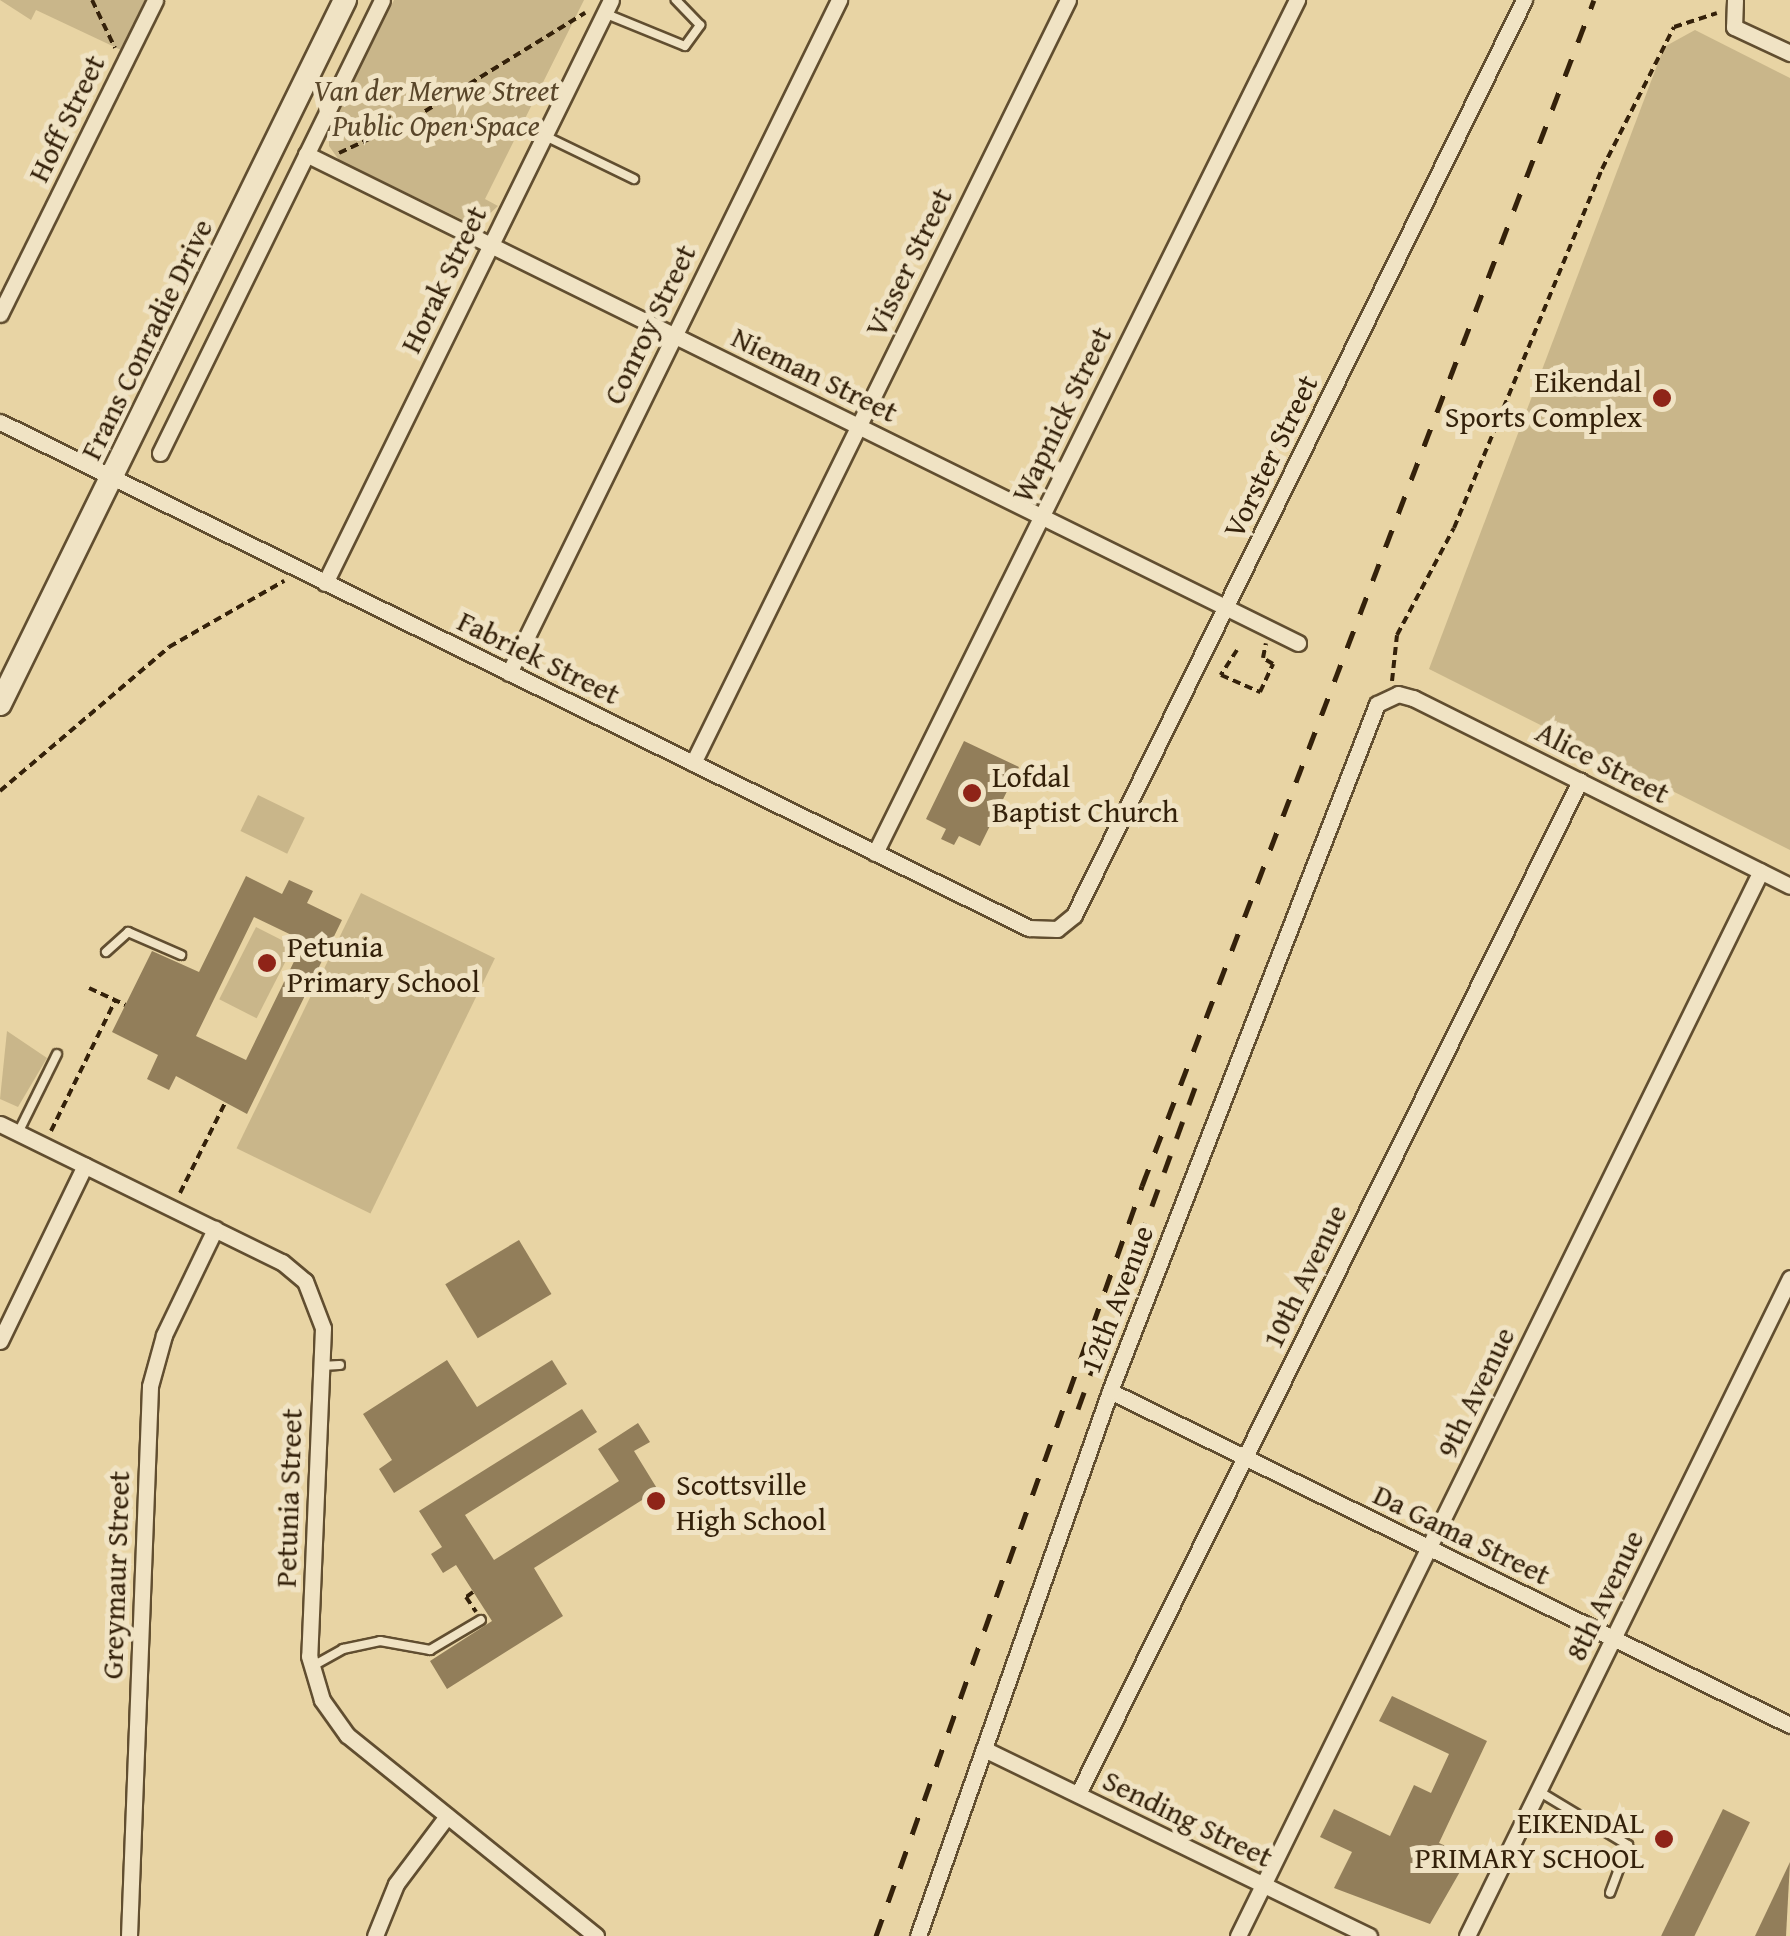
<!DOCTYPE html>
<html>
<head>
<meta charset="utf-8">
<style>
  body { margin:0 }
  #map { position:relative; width:1790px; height:1936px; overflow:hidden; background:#e8d4a4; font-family:"Gentium Book Plus",serif }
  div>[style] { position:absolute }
  .green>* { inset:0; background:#c9b68a; transform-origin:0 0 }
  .building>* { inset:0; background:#927e5a; transform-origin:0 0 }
  .path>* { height:4px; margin-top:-2px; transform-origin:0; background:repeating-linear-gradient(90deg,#34210a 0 8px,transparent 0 13px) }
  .roads { filter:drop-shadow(2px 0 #614e30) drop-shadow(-2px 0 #614e30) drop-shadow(0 2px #614e30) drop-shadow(0 -2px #614e30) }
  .lane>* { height:8px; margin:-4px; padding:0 4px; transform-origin:4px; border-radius:4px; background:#f0e3c4 }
  .street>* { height:15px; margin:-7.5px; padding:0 7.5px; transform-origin:7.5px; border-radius:7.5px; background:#f0e3c4 }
  .secondary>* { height:22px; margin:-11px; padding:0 11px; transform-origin:11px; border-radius:11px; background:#f0e3c4 }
  .rail>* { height:5px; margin-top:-2.5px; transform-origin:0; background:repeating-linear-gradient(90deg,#34210a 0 18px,transparent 0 36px) }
  .dots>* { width:28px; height:28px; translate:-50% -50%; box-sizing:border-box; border:5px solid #f0e3c4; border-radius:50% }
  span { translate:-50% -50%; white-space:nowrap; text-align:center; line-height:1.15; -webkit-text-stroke:10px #f0e3c4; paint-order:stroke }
  .park-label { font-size:30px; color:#59462a; font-style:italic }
  .street-label { font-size:30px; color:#34210a }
  .poi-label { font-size:30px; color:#34210a }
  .right { translate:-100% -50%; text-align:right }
  .left { translate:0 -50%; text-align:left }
</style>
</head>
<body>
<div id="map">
  <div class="green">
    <div style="clip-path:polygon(0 0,145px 0,121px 50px,36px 10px,31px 20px)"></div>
    <div style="clip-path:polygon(394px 0,584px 0,485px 199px,498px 206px,483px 220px,465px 221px,339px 160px,329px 146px,329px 130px)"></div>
    <div style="clip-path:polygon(1695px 30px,1790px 78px,1790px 850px,1429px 669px,1664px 47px)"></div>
    <div style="left:258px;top:795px;width:52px;height:40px;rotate:26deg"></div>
    <div style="left:361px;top:893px;width:149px;height:284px;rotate:26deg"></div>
    <div style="left:256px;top:927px;width:42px;height:81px;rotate:27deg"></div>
    <div style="clip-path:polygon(7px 1031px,47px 1058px,18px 1107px,0 1099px)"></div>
  </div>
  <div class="building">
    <div style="clip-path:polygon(964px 741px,1019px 767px,980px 846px,959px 836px,954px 845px,941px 839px,946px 829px,926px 819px)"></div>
    <div style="clip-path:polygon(evenodd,246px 876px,282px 894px,289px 880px,313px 891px,307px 903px,342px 920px,247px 1114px,176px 1076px,169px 1090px,147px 1079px,158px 1055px,112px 1032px,152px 951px,199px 972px,246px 876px,254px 917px,304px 941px,246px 1060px,196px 1036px,254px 917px)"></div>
    <div style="left:519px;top:1240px;width:63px;height:86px;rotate:59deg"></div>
    <div style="clip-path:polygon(447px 1360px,477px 1407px,552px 1360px,567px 1384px,394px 1493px,379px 1469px,392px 1460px,363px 1414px)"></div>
    <div style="clip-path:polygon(582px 1409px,597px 1432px,465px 1515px,494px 1560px,619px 1481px,598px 1449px,638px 1423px,650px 1442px,634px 1451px,658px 1490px,534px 1568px,563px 1616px,447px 1689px,430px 1661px,492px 1621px,456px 1565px,443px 1573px,431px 1554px,442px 1547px,419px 1511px)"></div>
    <div style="clip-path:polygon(1392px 1696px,1487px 1741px,1439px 1843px,1469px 1856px,1430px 1924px,1334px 1888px,1352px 1852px,1320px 1837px,1334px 1809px,1390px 1836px,1414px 1785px,1431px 1793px,1449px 1754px,1379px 1721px)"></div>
    <div style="left:1723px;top:1809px;width:30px;height:141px;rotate:26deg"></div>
    <div style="clip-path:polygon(1790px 1862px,1786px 1936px,1755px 1936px)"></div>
  </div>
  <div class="path">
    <div style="left:92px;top:0;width:53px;rotate:64.4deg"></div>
    <div style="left:414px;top:118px;width:201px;rotate:-31.6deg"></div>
    <div style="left:339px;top:153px;width:83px;rotate:-25deg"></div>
    <div style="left:414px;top:118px;width:117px;rotate:7.9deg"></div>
    <div style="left:1237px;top:650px;width:30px;rotate:123deg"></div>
    <div style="left:1221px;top:675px;width:43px;rotate:23.6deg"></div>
    <div style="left:1260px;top:692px;width:31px;rotate:-65deg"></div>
    <div style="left:1273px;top:664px;width:12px;rotate:-149deg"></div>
    <div style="left:1263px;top:658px;width:15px;rotate:-79deg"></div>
    <div style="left:1392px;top:681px;width:46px;rotate:-83.8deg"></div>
    <div style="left:1397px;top:635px;width:121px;rotate:-62deg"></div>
    <div style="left:1454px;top:528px;width:388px;rotate:-67.6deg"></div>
    <div style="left:1602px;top:169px;width:159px;rotate:-63.1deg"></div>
    <div style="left:1674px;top:27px;width:45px;rotate:-18deg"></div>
    <div style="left:0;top:791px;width:222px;rotate:-40.4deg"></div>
    <div style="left:169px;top:647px;width:133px;rotate:-29.9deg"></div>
    <div style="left:89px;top:988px;width:40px;rotate:25deg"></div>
    <div style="left:51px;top:1131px;width:145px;rotate:-63.8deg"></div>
    <div style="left:180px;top:1193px;width:101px;rotate:-63.4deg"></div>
    <div style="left:473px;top:1592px;width:9px;rotate:144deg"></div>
    <div style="left:466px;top:1597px;width:18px;rotate:56deg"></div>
  </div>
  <div class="roads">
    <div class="lane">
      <div style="left:604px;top:13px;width:87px;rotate:22.2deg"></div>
      <div style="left:685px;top:46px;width:26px;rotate:-54deg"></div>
      <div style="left:700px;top:25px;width:35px;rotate:-134deg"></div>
      <div style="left:545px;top:136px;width:99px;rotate:25.8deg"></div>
      <div style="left:106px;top:952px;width:30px;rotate:-42deg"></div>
      <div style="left:128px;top:932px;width:58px;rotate:23.5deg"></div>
      <div style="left:18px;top:1133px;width:88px;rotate:-63.7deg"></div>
      <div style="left:321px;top:1366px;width:19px;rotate:-3deg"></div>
      <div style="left:311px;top:1667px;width:37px;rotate:-29deg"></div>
      <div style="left:343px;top:1649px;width:38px;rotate:-12deg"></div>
      <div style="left:380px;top:1641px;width:51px;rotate:10.2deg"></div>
      <div style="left:430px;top:1650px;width:59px;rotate:-30.5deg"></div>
      <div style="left:1540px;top:1792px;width:103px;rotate:31.1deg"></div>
      <div style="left:1628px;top:1845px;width:51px;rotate:110.6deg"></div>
    </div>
    <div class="street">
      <div style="left:1735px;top:0;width:27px;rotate:92deg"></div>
      <div style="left:1734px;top:27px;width:62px;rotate:24.9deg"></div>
      <div style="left:306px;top:154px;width:1106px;rotate:26.24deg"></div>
      <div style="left:0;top:314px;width:350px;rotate:-63.7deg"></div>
      <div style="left:0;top:422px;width:1147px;rotate:26.19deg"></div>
      <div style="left:1029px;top:928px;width:28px;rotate:2deg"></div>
      <div style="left:1057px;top:929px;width:22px;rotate:-39deg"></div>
      <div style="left:1074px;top:915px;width:1020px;rotate:-63.81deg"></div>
      <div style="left:160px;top:453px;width:504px;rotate:-63.89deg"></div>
      <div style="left:325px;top:583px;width:649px;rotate:-63.87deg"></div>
      <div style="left:509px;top:673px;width:750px;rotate:-63.88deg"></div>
      <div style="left:693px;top:763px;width:850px;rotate:-63.83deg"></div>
      <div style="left:875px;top:853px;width:952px;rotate:-63.68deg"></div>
      <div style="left:0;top:1124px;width:314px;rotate:26.1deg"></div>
      <div style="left:282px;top:1262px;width:30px;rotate:40deg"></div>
      <div style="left:305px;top:1281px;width:50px;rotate:69deg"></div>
      <div style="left:323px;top:1328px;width:328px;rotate:92.4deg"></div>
      <div style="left:309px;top:1656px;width:46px;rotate:73.5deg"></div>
      <div style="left:322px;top:1700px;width:43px;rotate:54.5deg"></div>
      <div style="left:347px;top:1735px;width:320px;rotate:38.9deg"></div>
      <div style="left:0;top:1341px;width:195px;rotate:-64.2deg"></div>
      <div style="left:1110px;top:1391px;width:758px;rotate:26.16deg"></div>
      <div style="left:984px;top:1749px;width:428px;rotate:25.9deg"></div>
      <div style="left:1078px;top:1794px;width:1131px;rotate:-63.64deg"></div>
      <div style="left:129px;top:1936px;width:550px;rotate:-87.81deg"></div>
      <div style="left:150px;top:1386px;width:53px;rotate:-74.6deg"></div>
      <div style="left:164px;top:1335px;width:118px;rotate:-64.3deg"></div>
      <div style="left:375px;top:1936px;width:56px;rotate:-68deg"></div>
      <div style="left:396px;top:1884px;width:85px;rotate:-53.1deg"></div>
      <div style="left:918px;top:1936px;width:578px;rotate:-70.59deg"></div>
      <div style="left:1110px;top:1391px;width:737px;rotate:-68.76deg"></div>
      <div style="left:1377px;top:704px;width:23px;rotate:-25deg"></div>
      <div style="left:1398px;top:694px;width:16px;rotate:15deg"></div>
      <div style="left:1413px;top:698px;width:421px;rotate:26.5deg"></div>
      <div style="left:1238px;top:1936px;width:1186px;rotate:-63.85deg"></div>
      <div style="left:1467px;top:1936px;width:733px;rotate:-63.85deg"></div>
    </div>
    <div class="secondary">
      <div style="left:0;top:704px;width:784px;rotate:-63.89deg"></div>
    </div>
  </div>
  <div class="rail">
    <div style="left:1078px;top:1409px;width:360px;rotate:-70deg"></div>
    <div style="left:876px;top:1936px;width:796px;rotate:-70.47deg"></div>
    <div style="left:1142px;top:1186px;width:1269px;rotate:-69.14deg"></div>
  </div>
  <div class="dots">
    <div style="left:1662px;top:398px;background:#8f2418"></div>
    <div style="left:972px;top:793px;background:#8f2418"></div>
    <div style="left:267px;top:963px;background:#8f2418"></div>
    <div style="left:656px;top:1501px;background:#8f2418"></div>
    <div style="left:1664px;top:1839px;background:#8f2418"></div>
  </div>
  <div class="park-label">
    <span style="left:436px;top:107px">Van der Merwe Street<br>Public Open Space</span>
  </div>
  <div class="street-label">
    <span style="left:66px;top:118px;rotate:-64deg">Hoff Street</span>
    <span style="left:908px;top:262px;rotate:-64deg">Visser Street</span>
    <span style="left:443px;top:279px;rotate:-64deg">Horak Street</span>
    <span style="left:649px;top:324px;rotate:-64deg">Conroy Street</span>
    <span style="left:146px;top:339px;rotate:-64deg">Frans Conradie Drive</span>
    <span style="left:815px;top:374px;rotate:26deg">Nieman Street</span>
    <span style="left:1061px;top:414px;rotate:-64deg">Wapnick Street</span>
    <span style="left:1270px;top:456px;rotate:-64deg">Vorster Street</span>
    <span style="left:539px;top:657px;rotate:26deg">Fabriek Street</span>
    <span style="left:1603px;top:762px;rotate:27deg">Alice Street</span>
    <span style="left:1304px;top:1276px;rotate:-64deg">10th Avenue</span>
    <span style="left:1116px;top:1299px;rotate:-69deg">12th Avenue</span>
    <span style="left:1475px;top:1392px;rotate:-64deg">9th Avenue</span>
    <span style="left:288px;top:1498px;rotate:-88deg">Petunia Street</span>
    <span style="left:1462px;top:1534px;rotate:26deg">Da Gama Street</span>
    <span style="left:115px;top:1575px;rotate:-88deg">Greymaur Street</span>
    <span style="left:1604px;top:1595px;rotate:-64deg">8th Avenue</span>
    <span style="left:1188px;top:1818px;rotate:26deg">Sending Street</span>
  </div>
  <div class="poi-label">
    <span class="right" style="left:1642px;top:398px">Eikendal<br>Sports Complex</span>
    <span class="left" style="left:992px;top:793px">Lofdal<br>Baptist Church</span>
    <span class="left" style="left:287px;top:963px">Petunia<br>Primary School</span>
    <span class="left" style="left:676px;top:1501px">Scottsville<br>High School</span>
    <span class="right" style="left:1644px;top:1839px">EIKENDAL<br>PRIMARY SCHOOL</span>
  </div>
</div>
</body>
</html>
